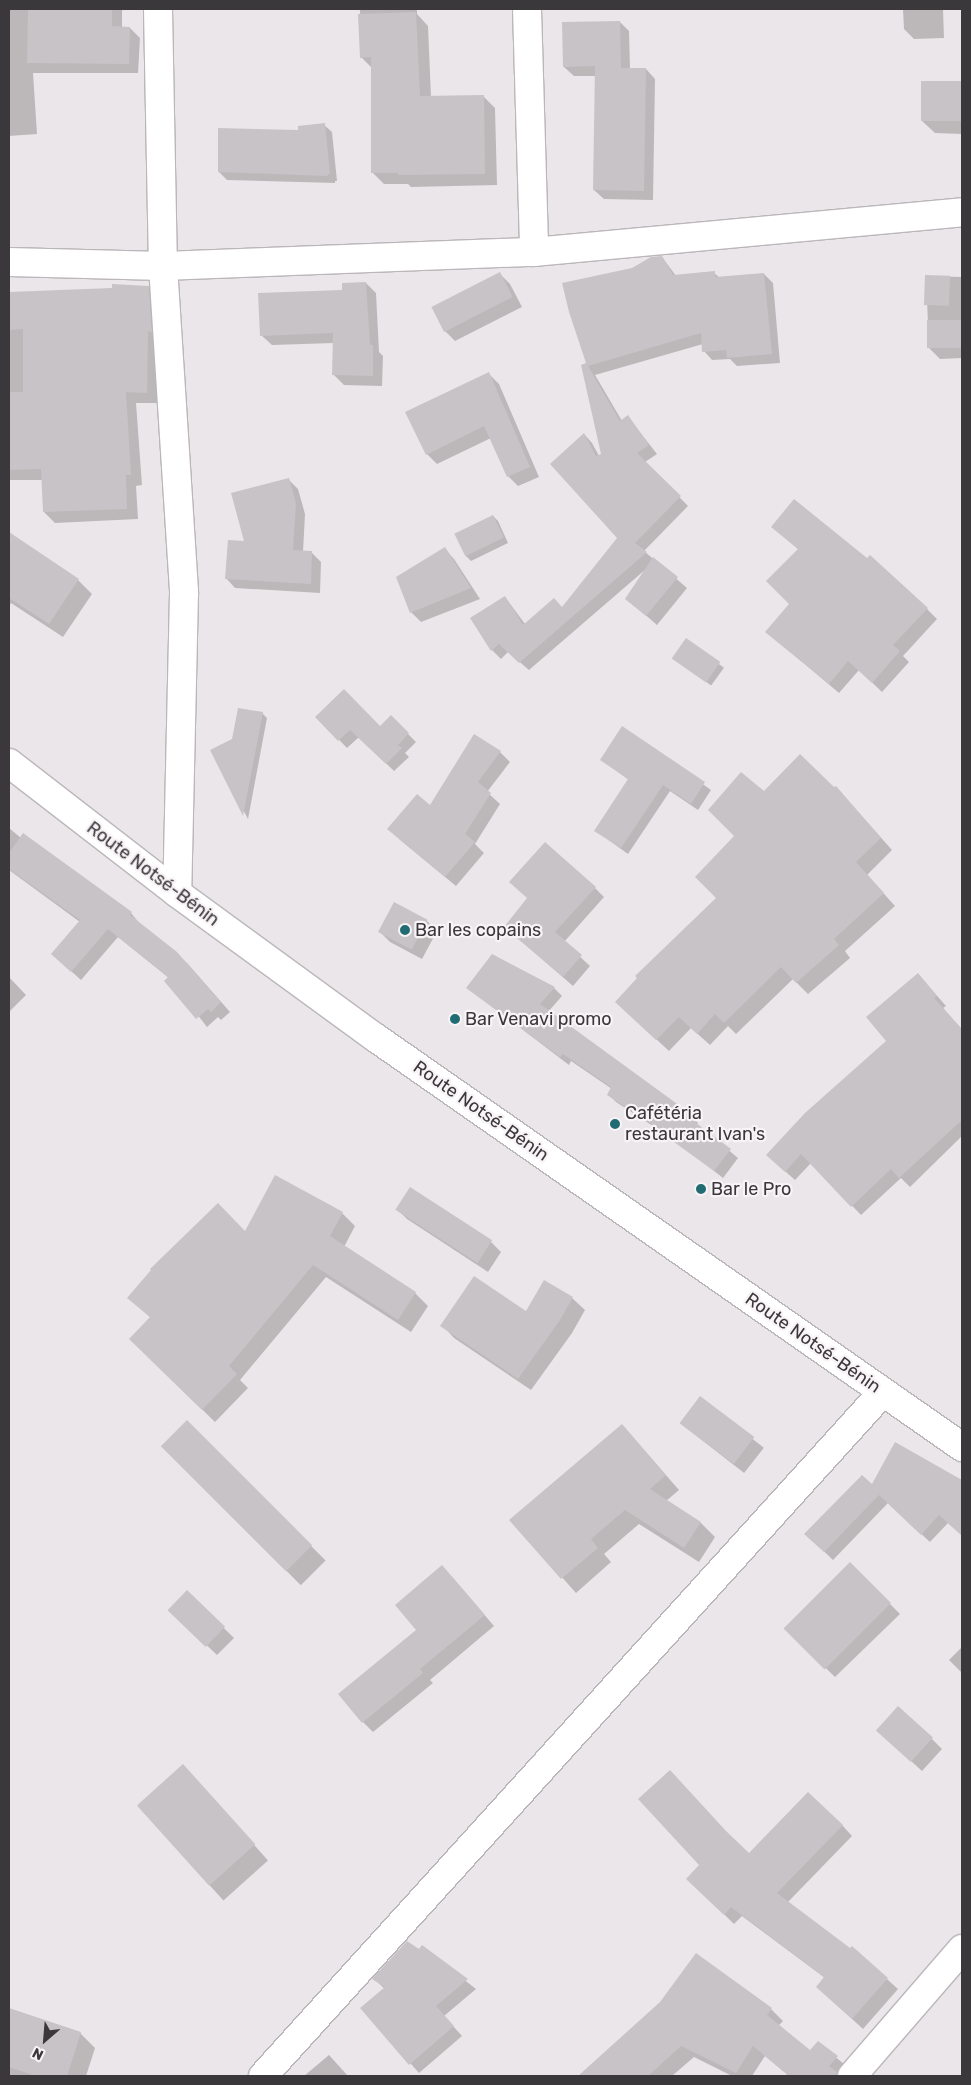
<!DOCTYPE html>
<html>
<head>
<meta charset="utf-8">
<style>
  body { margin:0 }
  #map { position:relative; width:971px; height:2085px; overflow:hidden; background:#ebe6e9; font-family:Rubik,sans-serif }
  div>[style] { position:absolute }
  .shadow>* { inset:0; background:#0003; transform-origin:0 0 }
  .building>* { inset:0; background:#c8c3c6; transform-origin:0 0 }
  .roads { filter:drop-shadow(1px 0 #bbb6b9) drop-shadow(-1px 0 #bbb6b9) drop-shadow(0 1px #bbb6b9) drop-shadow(0 -1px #bbb6b9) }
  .street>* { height:28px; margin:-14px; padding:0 14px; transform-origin:14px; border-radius:14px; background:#fff }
  .secondary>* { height:28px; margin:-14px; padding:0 14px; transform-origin:14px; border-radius:14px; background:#fff }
  .dots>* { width:14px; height:14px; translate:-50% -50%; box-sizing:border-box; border:2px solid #f8f3f6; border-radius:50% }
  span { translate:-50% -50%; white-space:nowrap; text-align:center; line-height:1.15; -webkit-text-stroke:4.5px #f8f3f6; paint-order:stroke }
  .street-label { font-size:18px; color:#3a383a }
  .poi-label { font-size:18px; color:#3a383a }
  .left { translate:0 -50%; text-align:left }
  .frame { position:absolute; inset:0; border:10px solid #3a383a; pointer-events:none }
  .north { position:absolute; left:20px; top:2015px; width:50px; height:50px; -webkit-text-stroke:4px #f8f3f6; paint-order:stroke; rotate:207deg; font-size:14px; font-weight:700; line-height:20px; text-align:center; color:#3a383a }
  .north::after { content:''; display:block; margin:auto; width:18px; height:22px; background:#3a383a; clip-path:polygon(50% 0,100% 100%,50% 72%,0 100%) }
</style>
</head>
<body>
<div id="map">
  <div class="shadow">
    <div style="clip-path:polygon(9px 9px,122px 9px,122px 28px,130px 28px,140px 38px,138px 73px,33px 73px,37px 134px,9px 136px)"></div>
    <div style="clip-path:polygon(360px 9px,417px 9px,417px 14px,428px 26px,431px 97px,483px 96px,495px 108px,497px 185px,411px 187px,408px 184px,384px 184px,372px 172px,373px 69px,361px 57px)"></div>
    <div style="clip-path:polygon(859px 9px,896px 9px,861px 10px)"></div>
    <div style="clip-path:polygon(903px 9px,943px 9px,944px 38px,914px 39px,904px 29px)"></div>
    <div style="clip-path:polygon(620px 22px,629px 31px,630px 69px,646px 69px,655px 79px,653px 200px,604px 199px,594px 190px,596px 76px,574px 76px,564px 67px)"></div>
    <div style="clip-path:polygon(922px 82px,962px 83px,962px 134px,935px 133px,922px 121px)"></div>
    <div style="clip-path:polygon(324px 125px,332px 132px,337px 181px,335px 181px,335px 183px,227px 180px,219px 172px,300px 132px)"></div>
    <div style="clip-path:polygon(662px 257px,676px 276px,714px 273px,720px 278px,764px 274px,773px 283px,780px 363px,737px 366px,730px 359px,712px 360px,704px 351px,703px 344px,595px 375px,622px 421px,628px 417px,657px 454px,645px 462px,688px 506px,644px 551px,687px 588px,657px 625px,626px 598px,646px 569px,529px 670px,508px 652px,501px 659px,492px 650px,471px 618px,505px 597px,525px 624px,562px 608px,619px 538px,584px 434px,592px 443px,599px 456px,602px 455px,587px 364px,632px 270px)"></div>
    <div style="clip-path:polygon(500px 274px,510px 284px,522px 307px,455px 341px,445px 331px)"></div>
    <div style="clip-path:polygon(926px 276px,962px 277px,962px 358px,940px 359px,929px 348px)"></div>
    <div style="clip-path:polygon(366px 283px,376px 293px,379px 352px,383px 356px,382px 386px,344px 385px,334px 375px,334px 343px,272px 345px,261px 335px,344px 291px)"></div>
    <div style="clip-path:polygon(148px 287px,159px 298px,157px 403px,136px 403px,142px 485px,136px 486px,138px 519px,55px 523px,44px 512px,43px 480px,9px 480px,9px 293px)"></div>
    <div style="clip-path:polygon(489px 374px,499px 384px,539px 477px,518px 486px,508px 476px,491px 438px,437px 464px,427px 454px)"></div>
    <div style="clip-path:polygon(289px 480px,298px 489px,305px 514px,303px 552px,312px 553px,321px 562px,320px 593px,235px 588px,226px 578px,245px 542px)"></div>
    <div style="clip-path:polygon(493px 516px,498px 521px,508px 543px,471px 561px,466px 556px)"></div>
    <div style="clip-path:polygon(773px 527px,927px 609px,937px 619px,903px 656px,909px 662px,882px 692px,859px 670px,839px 693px,767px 632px,791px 604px,799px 550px)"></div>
    <div style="clip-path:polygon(9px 534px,78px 580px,92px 594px,63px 637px,11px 603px,9px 607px)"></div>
    <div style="clip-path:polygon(444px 548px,454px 559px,480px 599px,421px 622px,411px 612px)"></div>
    <div style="left:686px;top:640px;width:47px;height:22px;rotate:36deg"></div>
    <div style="clip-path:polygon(262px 713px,267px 718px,248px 819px,212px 750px,233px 740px)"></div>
    <div style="clip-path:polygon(317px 717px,380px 728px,391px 717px,416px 742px,405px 753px,409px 757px,394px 771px,359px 737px,347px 748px)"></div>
    <div style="clip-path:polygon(623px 727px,711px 790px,698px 810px,670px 791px,628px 854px,596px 831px,629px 780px,602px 760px)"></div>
    <div style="clip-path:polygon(500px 752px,510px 762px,487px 792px,500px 804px,475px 844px,484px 853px,456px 886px,399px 839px,430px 807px)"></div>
    <div style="clip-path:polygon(836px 787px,892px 850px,867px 875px,895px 906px,845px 951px,850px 958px,808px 994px,793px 979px,736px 1034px,728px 1026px,710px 1045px,691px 1028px,669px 1051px,629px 1014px,718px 898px,736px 836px,764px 792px)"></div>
    <div style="clip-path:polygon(9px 828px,21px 838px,23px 835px,131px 913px,140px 924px,187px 963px,230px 1012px,221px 1020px,218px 1017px,207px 1027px,169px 978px,118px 937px,81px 980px,62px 963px,80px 922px,9px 870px)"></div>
    <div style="clip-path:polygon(595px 888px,604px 897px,564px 942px,590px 966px,573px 986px,505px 927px)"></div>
    <div style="clip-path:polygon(427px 921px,437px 931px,422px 959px,390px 942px,380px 932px)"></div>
    <div style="clip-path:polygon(918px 974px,946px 1006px,943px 1008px,962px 1030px,962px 1136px,910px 1187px,901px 1178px,861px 1215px,811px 1163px,795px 1180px,777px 1164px,887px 1041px)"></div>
    <div style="clip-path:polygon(9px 977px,26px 995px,9px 1012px)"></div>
    <div style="clip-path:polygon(468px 988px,554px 988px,562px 996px,548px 1012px,690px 1115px,698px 1123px,697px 1124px,738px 1158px,723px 1178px,676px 1141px,616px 1102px,608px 1094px,612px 1089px,571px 1061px,569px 1065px)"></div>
    <div style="clip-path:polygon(397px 1209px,491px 1242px,501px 1252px,488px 1272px,407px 1219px)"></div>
    <div style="clip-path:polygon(342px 1213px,355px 1226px,344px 1247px,415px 1293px,428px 1306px,411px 1332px,326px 1277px,240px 1380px,248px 1388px,215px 1422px,130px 1339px,151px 1318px,129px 1298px,246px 1232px)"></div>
    <div style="clip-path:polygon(572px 1298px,585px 1310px,572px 1333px,531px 1390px,454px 1338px,442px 1325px,526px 1313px)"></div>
    <div style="left:700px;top:1398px;width:81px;height:32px;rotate:38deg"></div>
    <div style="left:187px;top:1422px;width:196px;height:35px;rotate:45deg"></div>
    <div style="clip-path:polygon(622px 1425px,679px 1490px,666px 1501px,701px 1523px,715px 1537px,699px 1562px,639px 1524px,604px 1554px,611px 1562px,576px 1593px,511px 1520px)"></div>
    <div style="clip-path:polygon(958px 1479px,962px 1484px,962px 1535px,948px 1523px,930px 1542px,888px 1503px,833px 1560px,806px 1534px,872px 1486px)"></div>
    <div style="clip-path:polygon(850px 1564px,900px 1614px,835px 1677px,796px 1639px)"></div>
    <div style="clip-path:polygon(452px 1577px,494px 1626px,430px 1680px,433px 1683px,373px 1732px,363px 1722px)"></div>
    <div style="clip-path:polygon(187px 1592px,234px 1638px,217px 1655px,180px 1620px)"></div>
    <div style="clip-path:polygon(962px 1647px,962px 1673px,949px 1660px)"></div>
    <div style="clip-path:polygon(932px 1739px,942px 1749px,922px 1771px,888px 1740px)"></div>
    <div style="left:183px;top:1766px;width:127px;height:60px;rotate:48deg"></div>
    <div style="clip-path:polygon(842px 1825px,852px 1836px,787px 1903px,850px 1950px,852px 1948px,898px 1989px,863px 2029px,828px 1997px,825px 1978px,742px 1916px,734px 1924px,688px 1879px,731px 1838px,749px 1855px)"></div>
    <div style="clip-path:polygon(422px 1947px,476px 1989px,444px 2016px,462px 2036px,419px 2073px,362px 2008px,385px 1989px,374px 1979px,420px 1951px)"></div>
    <div style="clip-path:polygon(9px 2009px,80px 2033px,95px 2048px,86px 2076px,9px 2076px)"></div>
    <div style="clip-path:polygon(771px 2009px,783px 2021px,778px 2026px,810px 2052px,818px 2043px,849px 2068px,842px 2076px,789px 2076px,765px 2056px,752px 2076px,732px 2076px,694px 2057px,672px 2076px,605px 2076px,594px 2064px)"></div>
    <div style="clip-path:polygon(329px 2055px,348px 2076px,304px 2076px)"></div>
  </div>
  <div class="building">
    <div style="clip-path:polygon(28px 9px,112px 9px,112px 26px,130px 27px,129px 64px,27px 63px)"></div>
    <div style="clip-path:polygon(416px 12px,420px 96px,484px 95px,485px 174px,398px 175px,398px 173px,371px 173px,371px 57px,360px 58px,358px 14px)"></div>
    <div style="clip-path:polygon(620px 21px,621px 68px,646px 68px,644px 191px,593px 190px,595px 66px,563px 67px,562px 22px)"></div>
    <div style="left:921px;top:81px;width:41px;height:40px"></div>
    <div style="clip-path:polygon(325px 123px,330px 174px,328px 174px,328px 176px,218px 172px,218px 128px,298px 130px,298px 126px)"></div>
    <div style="clip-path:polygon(662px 256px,673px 275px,715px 271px,715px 277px,764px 273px,772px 354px,727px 358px,726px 350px,702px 352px,701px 333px,588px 366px,620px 421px,628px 415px,649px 445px,637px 453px,681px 496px,635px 543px,647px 552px,519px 663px,499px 644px,491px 651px,470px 618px,505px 596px,523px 625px,554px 598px,562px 607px,617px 538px,550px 464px,584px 433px,596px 456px,601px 454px,581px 365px,586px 363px,569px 312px,562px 283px,632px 268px,651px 257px)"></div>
    <div style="left:500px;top:272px;width:28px;height:77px;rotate:63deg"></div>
    <div style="left:925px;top:275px;width:25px;height:30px;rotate:2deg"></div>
    <div style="clip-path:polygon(366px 282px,370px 345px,373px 345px,373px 376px,332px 375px,333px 333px,260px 336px,258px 293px,342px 290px,342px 283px)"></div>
    <div style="clip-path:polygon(112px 284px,149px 286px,152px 332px,148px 331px,147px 393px,126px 392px,131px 475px,126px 475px,127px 509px,43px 512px,41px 469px,9px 470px,9px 392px,23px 392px,23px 329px,9px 330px,9px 292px,112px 288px)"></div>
    <div style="left:962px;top:320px;width:28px;height:35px;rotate:90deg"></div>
    <div style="clip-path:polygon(489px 372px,530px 467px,507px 477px,484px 426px,426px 455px,405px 412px)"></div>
    <div style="clip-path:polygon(289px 478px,296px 503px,293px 550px,312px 551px,311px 584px,225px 579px,228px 540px,244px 541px,231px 493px)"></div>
    <div style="clip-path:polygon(794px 499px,867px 558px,870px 555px,928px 608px,893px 645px,900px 651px,872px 683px,848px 661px,829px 684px,765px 632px,789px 604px,766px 581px,798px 549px,771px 527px)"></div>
    <div style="left:493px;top:515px;width:25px;height:43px;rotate:64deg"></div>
    <div style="clip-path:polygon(9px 532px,79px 579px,49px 624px,9px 598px)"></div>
    <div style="clip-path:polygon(445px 547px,471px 588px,410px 613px,396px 577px)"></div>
    <div style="clip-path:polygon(653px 557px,678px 577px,646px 616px,625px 599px)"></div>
    <div style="left:686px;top:638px;width:42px;height:25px;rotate:35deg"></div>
    <div style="clip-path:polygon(344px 689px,380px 726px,391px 715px,409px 733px,398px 745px,402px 748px,386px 764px,350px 730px,338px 741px,315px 717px)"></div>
    <div style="clip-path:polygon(238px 708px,263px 712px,243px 816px,210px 750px,232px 739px)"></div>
    <div style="clip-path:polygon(622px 726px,705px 782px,691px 804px,663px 785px,621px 848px,594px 831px,628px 779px,600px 760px)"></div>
    <div style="clip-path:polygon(474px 734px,501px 751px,478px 782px,491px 793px,465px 834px,475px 842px,445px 877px,387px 829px,417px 794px,430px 805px)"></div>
    <div style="clip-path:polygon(800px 754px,834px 787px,836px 786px,881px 838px,856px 862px,884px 893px,834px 939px,839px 945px,796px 983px,781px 967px,724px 1023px,715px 1014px,697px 1034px,679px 1017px,656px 1040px,615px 1002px,637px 978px,635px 976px,716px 898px,695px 877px,734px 836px,708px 810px,741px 772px,764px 791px)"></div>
    <div style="clip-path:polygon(23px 833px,132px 912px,130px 915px,177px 952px,221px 1002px,211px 1012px,208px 1009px,196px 1019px,164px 981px,168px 977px,108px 929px,71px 972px,51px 954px,80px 920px,9px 869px,9px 853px)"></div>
    <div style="clip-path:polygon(545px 842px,596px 887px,555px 932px,582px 955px,563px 977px,504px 927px,527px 898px,509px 882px)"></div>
    <div style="left:394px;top:902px;width:38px;height:34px;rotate:28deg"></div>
    <div style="clip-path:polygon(492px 954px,555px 987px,540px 1004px,691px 1114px,688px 1117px,731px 1149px,714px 1171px,674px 1142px,676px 1140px,607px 1095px,611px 1087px,563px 1054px,560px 1057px,466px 988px)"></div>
    <div style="clip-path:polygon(918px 973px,937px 996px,934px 998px,962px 1029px,962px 1120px,899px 1178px,891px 1169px,851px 1207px,801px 1154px,785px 1172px,766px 1155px,805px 1113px,886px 1041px,866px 1017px)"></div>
    <div style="clip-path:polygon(275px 1175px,343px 1212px,330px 1236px,416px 1292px,398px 1320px,313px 1265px,229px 1366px,237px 1374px,202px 1410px,129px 1339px,150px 1317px,127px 1298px,151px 1270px,150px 1269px,218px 1203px,245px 1231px)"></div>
    <div style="left:410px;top:1187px;width:98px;height:27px;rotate:33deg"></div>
    <div style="clip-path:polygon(474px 1276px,526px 1311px,544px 1280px,573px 1297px,560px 1320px,518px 1379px,440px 1326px)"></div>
    <div style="left:700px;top:1396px;width:68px;height:34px;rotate:37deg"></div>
    <div style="left:187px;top:1420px;width:177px;height:37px;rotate:45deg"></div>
    <div style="clip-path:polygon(622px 1424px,666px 1475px,650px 1489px,701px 1522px,684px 1548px,625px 1510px,591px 1539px,598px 1548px,561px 1579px,509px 1520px)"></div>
    <div style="clip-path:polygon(895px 1442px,962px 1480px,962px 1536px,939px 1515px,921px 1535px,879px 1495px,824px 1552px,804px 1534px,862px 1475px,872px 1484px)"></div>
    <div style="left:850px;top:1562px;width:58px;height:94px;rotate:45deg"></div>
    <div style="clip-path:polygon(442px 1565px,485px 1615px,420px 1669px,423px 1673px,362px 1723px,338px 1694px,416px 1630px,395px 1605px)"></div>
    <div style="left:187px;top:1590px;width:53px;height:28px;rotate:44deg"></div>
    <div style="left:898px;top:1706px;width:47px;height:33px;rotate:42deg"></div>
    <div style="left:183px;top:1764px;width:108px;height:62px;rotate:48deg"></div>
    <div style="clip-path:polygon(670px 1770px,726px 1831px,749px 1853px,808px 1792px,843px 1825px,777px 1893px,850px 1948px,852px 1946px,888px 1978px,852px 2019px,816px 1987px,824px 1977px,731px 1907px,724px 1915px,686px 1879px,699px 1865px,638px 1799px)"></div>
    <div style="clip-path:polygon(407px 1941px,419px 1949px,422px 1945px,468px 1979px,436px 2006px,454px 2026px,409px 2065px,360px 2008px,385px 1987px,372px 1979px)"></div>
    <div style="clip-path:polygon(696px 1953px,772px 2008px,767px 2015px,810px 2050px,818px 2041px,838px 2056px,829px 2066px,837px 2072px,837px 2076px,785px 2076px,787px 2074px,753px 2046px,736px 2073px,681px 2046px,648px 2076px,578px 2076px,660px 2002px)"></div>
    <div style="clip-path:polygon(9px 2008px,81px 2032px,67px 2076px,36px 2076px,9px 2067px)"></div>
  </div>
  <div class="roads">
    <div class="street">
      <div style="left:158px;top:9px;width:257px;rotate:88.9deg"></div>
      <div style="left:163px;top:266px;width:328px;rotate:86.3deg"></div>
      <div style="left:184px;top:593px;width:300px;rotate:91.3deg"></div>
      <div style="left:527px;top:9px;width:243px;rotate:88.3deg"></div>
      <div style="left:9px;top:262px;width:154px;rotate:1.5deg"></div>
      <div style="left:163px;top:266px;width:371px;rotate:-2.2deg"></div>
      <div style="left:534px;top:252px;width:430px;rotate:-5.3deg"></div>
      <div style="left:263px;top:2076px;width:923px;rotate:-47.81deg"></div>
      <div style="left:852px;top:2076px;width:168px;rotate:-49.1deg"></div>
    </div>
    <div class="secondary">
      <div style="left:9px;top:763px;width:212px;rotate:37.7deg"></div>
      <div style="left:177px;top:893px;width:246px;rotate:36.1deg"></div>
      <div style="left:376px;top:1038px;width:715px;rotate:34.91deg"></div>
    </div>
  </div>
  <div class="dots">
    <div style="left:405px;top:930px;background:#216c73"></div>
    <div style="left:455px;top:1019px;background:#216c73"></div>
    <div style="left:615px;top:1124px;background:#216c73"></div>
    <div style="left:701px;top:1189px;background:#216c73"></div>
  </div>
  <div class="street-label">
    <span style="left:153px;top:874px;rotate:37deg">Route Notsé-Bénin</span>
    <span style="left:481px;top:1111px;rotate:35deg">Route Notsé-Bénin</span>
    <span style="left:813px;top:1343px;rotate:35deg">Route Notsé-Bénin</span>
  </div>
  <div class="poi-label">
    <span class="left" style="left:415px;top:930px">Bar les copains</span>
    <span class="left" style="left:465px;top:1019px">Bar Venavi promo</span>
    <span class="left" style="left:625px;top:1124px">Cafétéria<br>restaurant Ivan's</span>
    <span class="left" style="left:711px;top:1189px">Bar le Pro</span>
  </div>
  <div class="frame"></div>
  <div class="north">N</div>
</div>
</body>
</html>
